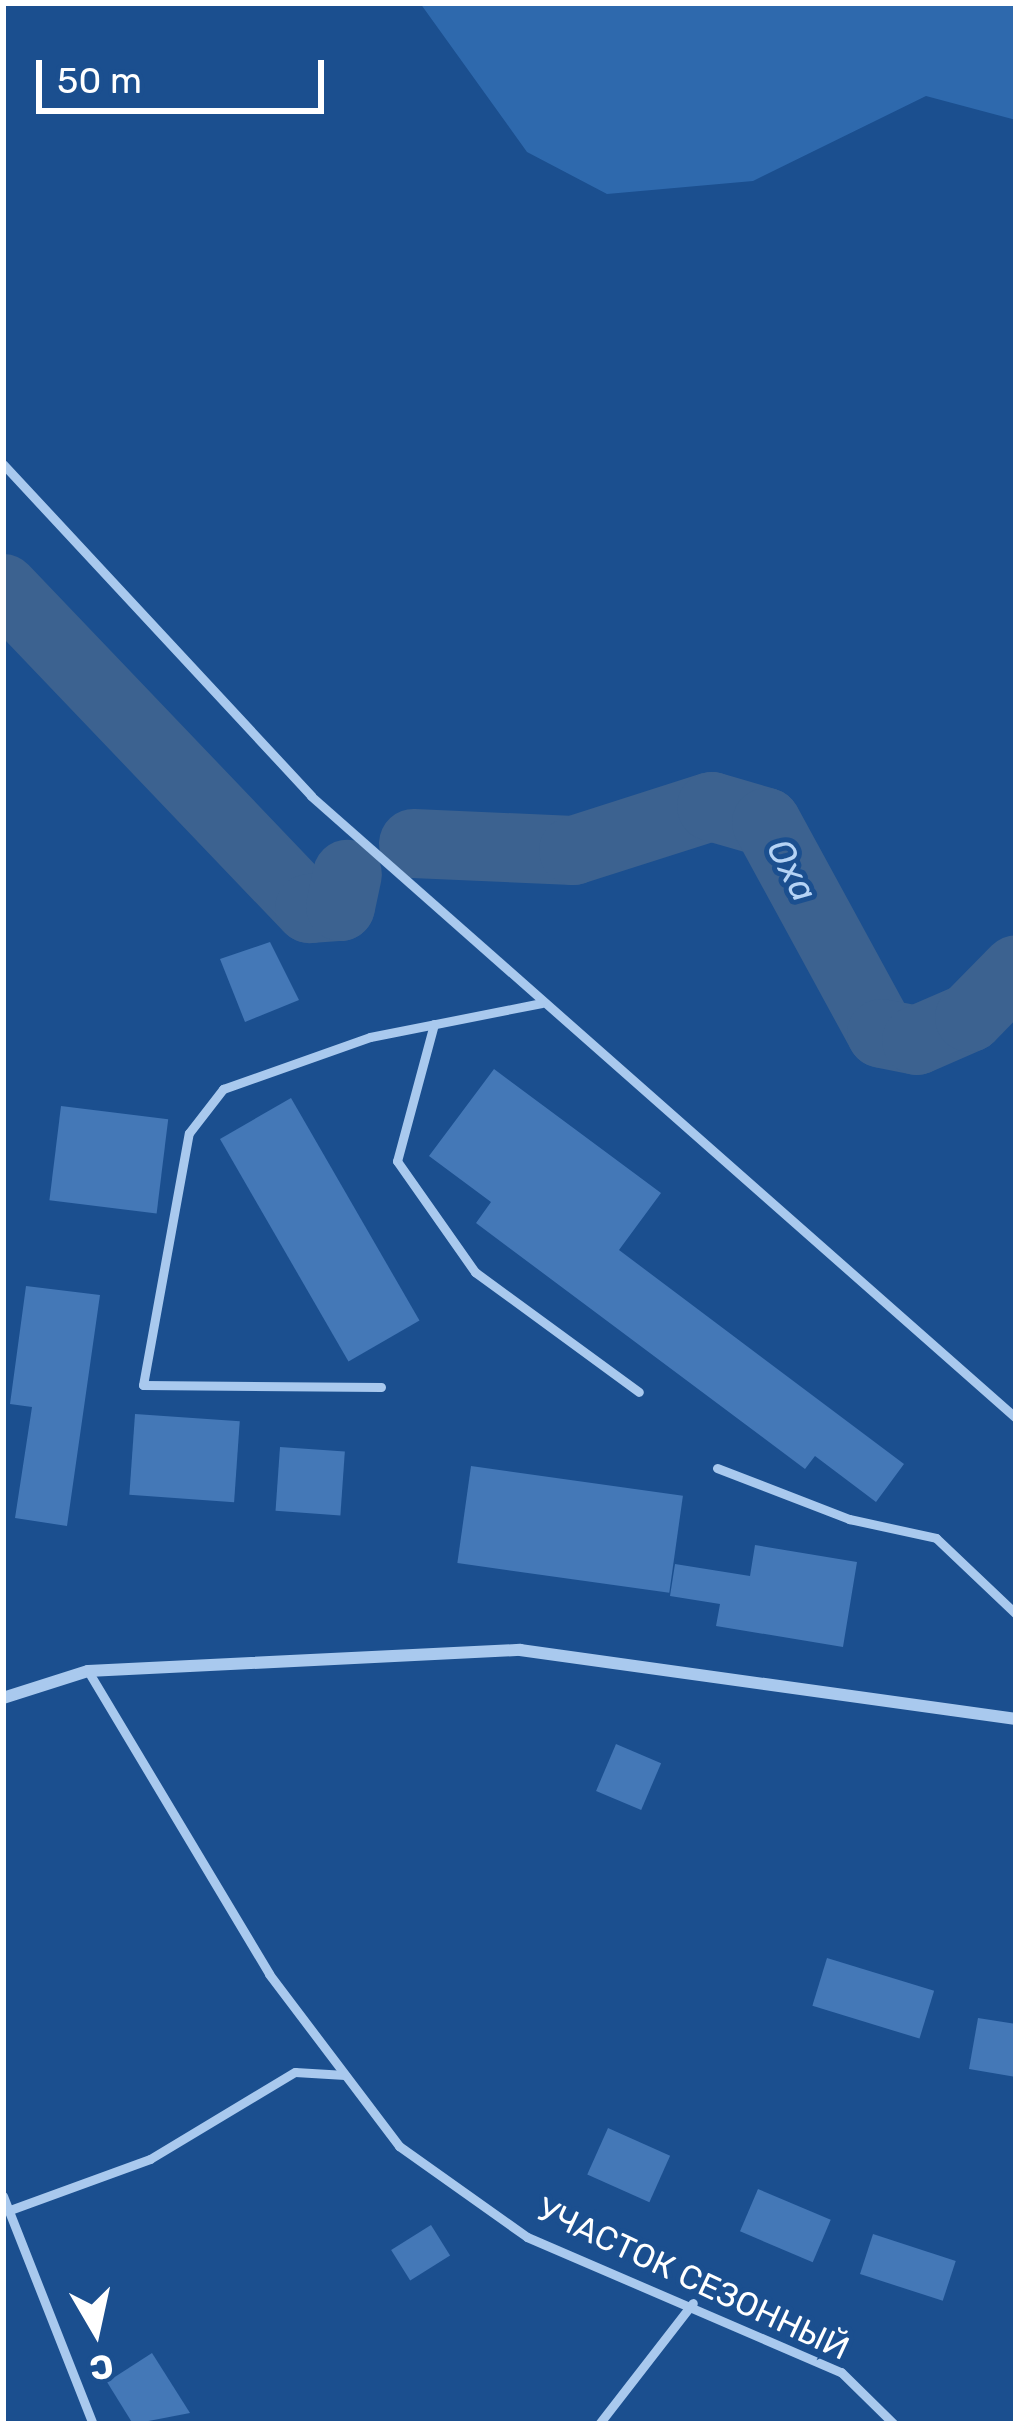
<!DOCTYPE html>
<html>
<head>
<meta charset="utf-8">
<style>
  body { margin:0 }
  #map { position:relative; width:1019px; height:2427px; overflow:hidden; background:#1b4f8f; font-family:Rubik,sans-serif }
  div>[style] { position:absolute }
  .green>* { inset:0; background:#2e69ad }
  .river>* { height:69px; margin:-34.5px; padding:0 34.5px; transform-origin:34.5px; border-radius:34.5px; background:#3c6290 }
  .building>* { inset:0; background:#4478b7; transform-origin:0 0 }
  .lane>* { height:9px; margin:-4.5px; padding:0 4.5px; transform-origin:4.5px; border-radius:4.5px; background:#a9c9ee }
  .street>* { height:12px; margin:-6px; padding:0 6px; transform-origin:6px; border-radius:6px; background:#a9c9ee }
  span { translate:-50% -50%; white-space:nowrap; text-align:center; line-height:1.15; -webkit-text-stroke:10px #1b4f8f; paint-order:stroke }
  .street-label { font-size:33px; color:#fff }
  .water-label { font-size:36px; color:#b5d3f5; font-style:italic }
  .frame { position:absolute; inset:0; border:6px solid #fff; pointer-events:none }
  .north { position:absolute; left:36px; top:2271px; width:120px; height:120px; -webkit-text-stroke:9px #1b4f8f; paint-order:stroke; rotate:171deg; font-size:33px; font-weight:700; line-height:48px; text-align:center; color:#fff }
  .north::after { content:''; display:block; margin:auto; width:42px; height:54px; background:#fff; clip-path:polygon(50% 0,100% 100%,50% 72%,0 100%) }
  .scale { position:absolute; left:36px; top:60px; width:288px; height:54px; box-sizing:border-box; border:6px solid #fff; border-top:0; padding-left:15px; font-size:36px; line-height:42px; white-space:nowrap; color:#fff; -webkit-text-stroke:9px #1b4f8f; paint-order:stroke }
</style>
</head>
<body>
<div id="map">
  <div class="green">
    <div style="clip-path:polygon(420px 3px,1016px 3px,1016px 120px,926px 96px,753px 181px,607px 194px,527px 152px)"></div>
  </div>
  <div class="river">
    <div style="left:3px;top:588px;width:443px;rotate:46.3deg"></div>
    <div style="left:309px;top:908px;width:31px;rotate:-4deg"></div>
    <div style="left:340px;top:906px;width:33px;rotate:-78deg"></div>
    <div style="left:413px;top:843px;width:160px;rotate:2.5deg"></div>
    <div style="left:573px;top:850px;width:145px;rotate:-17.7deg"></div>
    <div style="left:711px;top:806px;width:57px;rotate:16.2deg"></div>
    <div style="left:766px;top:822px;width:240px;rotate:61.4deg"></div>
    <div style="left:881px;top:1033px;width:36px;rotate:11deg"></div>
    <div style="left:916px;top:1040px;width:58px;rotate:-23.5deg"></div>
    <div style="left:969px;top:1017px;width:67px;rotate:-45.6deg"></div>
  </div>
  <div class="building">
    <div style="clip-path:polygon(270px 942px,299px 1000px,245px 1022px,220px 959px)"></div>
    <div style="clip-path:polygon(494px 1069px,661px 1193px,619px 1250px,904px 1464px,876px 1502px,815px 1456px,805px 1469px,476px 1223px,491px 1202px,429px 1156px)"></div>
    <div style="left:291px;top:1098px;width:257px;height:82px;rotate:60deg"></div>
    <div style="left:61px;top:1106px;width:108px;height:95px;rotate:7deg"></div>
    <div style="clip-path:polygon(26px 1286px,100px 1295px,67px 1526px,15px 1518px,32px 1407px,10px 1404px)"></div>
    <div style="left:135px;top:1414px;width:105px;height:81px;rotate:4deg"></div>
    <div style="left:280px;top:1447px;width:65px;height:64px;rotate:4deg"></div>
    <div style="left:471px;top:1466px;width:214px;height:98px;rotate:8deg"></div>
    <div style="clip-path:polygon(755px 1545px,857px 1562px,843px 1647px,716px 1626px,720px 1604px,670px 1596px,675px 1564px,750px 1576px)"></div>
    <div style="left:616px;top:1744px;width:49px;height:51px;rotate:23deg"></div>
    <div style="left:827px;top:1958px;width:112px;height:50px;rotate:17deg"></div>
    <div style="clip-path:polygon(978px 2018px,1016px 2024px,1016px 2077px,969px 2069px)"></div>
    <div style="left:608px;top:2128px;width:68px;height:51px;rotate:24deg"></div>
    <div style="left:758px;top:2189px;width:79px;height:46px;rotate:23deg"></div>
    <div style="left:431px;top:2225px;width:36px;height:47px;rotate:58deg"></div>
    <div style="left:873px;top:2234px;width:87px;height:42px;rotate:18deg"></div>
    <div style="clip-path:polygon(152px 2353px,190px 2413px,133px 2424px,107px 2382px)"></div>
  </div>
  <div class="lane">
    <div style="left:3px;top:464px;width:453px;rotate:47.1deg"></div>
    <div style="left:311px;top:796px;width:940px;rotate:41.42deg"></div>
    <div style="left:434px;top:1024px;width:142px;rotate:105.1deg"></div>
    <div style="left:397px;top:1161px;width:136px;rotate:54.9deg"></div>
    <div style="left:475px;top:1272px;width:203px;rotate:36.2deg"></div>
    <div style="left:381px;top:1387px;width:238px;rotate:-179.5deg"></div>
    <div style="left:143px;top:1385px;width:256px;rotate:-79.7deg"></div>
    <div style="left:189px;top:1133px;width:56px;rotate:-52.3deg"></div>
    <div style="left:223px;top:1089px;width:156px;rotate:-19.5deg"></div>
    <div style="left:370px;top:1037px;width:175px;rotate:-11.2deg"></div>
    <div style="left:717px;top:1468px;width:142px;rotate:21.1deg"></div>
    <div style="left:849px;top:1519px;width:89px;rotate:12.3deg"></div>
    <div style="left:936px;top:1538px;width:110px;rotate:43.5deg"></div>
    <div style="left:88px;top:1671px;width:353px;rotate:59.1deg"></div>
    <div style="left:269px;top:1974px;width:216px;rotate:52.9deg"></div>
    <div style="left:399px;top:2146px;width:157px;rotate:35.4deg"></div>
    <div style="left:527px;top:2237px;width:342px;rotate:23.3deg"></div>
    <div style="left:841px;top:2372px;width:74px;rotate:44.5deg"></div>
    <div style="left:3px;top:2196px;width:245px;rotate:68.5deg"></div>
    <div style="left:10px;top:2210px;width:149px;rotate:-20deg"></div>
    <div style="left:150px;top:2159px;width:169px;rotate:-31deg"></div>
    <div style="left:295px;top:2072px;width:50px;rotate:3.4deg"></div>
    <div style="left:599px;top:2424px;width:153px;rotate:-52.2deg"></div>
  </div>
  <div class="street">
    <div style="left:3px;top:1698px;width:89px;rotate:-17.6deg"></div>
    <div style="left:88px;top:1671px;width:433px;rotate:-2.8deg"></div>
    <div style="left:520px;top:1650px;width:501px;rotate:7.92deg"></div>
  </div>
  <div class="street-label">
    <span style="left:693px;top:2279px;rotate:25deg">УЧАСТОК СЕЗОННЫЙ</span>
  </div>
  <div class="water-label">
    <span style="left:792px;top:870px;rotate:62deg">Оха</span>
  </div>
  <div class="frame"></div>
  <div class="north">С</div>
  <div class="scale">50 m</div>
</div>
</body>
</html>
